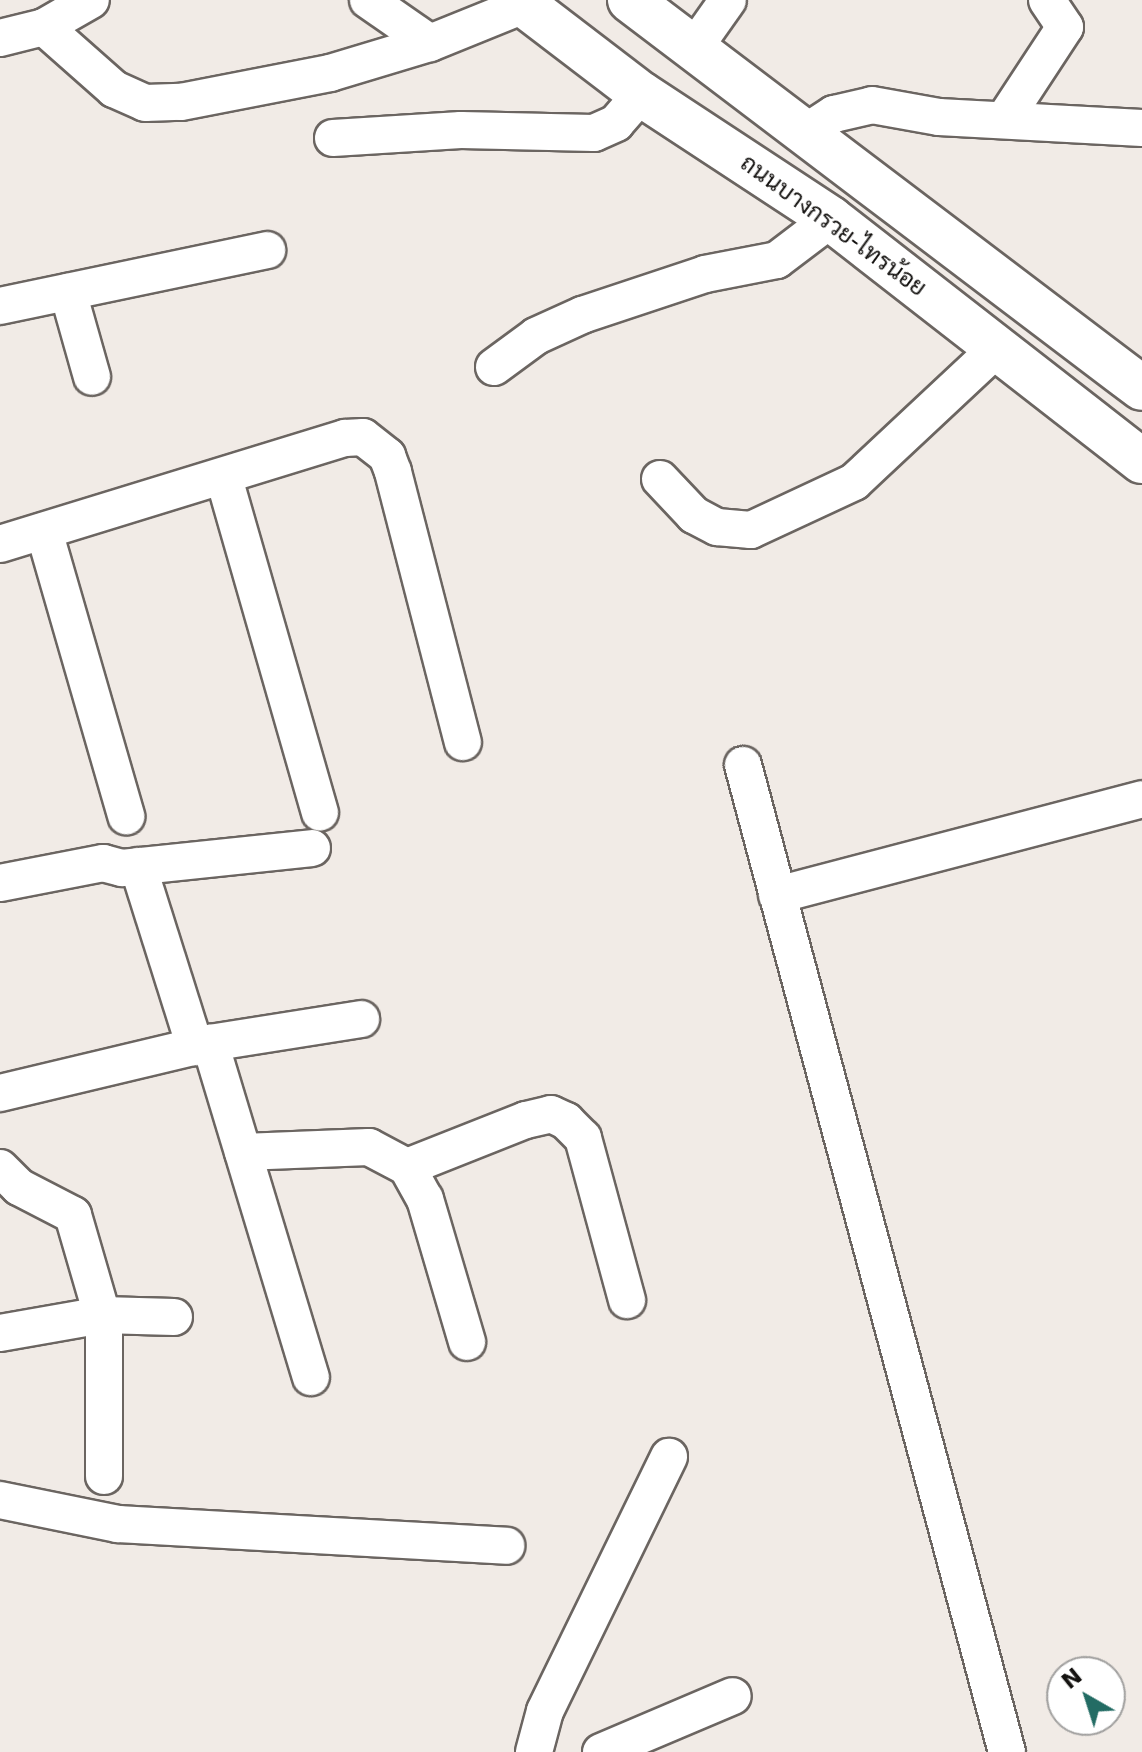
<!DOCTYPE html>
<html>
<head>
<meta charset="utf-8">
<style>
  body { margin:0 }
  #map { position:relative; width:1142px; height:1752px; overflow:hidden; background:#f1ebe6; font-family:"DejaVu Sans",Sarabun,sans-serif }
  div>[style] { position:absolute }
  .roads { filter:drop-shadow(2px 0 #6b6561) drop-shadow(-2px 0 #6b6561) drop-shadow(0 2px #6b6561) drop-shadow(0 -2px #6b6561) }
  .minor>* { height:36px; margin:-18px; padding:0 18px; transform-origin:18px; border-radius:18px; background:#fff }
  .major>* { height:44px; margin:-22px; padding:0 22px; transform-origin:22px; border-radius:22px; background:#fff }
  span { translate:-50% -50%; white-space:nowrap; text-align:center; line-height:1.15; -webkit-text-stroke:6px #fff; paint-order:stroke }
  .street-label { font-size:24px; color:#141210 }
  .north { position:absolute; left:1046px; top:1656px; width:80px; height:80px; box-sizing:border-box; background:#fff; border:2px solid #a1a09f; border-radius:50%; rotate:321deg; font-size:22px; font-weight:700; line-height:32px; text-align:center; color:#141210 }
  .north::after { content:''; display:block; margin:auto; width:28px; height:36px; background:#236c64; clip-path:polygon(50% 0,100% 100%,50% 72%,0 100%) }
</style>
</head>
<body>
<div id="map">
  <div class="roads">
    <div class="minor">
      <div style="left:368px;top:0;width:75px;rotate:34.7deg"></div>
      <div style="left:44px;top:27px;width:94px;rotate:41.5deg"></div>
      <div style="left:114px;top:89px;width:34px;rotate:24deg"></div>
      <div style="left:145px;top:103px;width:36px;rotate:-2deg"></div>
      <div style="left:181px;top:102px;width:152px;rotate:-11deg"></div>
      <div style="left:330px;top:73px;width:104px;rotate:-16.7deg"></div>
      <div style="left:430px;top:43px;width:101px;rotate:-22deg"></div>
      <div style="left:0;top:38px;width:45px;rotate:-14deg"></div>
      <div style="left:44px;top:27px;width:54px;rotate:-29.9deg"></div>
      <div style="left:692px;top:51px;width:62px;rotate:-54.8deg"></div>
      <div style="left:1004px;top:120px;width:111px;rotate:-56.7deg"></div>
      <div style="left:1065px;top:27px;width:32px;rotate:-124deg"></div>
      <div style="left:803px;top:134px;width:37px;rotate:-33deg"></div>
      <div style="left:834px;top:114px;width:39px;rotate:-13deg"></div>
      <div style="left:872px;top:105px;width:68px;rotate:10.2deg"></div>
      <div style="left:939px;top:117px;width:203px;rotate:3.1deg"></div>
      <div style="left:333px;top:138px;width:128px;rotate:-3.6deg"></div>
      <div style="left:461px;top:130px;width:133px;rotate:1.3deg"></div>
      <div style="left:594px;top:133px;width:24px;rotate:-24deg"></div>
      <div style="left:616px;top:123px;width:38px;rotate:-49deg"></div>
      <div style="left:68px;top:292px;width:88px;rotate:74.2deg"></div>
      <div style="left:0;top:306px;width:273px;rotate:-11.8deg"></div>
      <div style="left:494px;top:367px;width:52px;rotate:-36.4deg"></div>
      <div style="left:536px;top:336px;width:51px;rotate:-24.5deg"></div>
      <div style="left:582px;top:315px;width:130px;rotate:-18.4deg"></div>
      <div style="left:705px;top:274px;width:73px;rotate:-11deg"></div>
      <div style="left:777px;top:260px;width:68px;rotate:-37.2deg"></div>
      <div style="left:224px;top:478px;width:348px;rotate:74deg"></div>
      <div style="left:660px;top:479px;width:50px;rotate:46.6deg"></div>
      <div style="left:694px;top:515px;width:26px;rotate:28deg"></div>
      <div style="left:717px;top:527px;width:34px;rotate:5deg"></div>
      <div style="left:751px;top:530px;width:114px;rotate:-25deg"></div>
      <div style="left:854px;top:482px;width:196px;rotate:-43.1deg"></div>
      <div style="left:44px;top:531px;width:297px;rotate:73.9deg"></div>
      <div style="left:0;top:544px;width:361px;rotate:-17.1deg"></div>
      <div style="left:345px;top:438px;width:18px;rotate:-3deg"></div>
      <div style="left:363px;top:437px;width:31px;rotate:38deg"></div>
      <div style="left:387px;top:456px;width:17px;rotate:69deg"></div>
      <div style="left:393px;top:472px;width:279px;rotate:75.5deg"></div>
      <div style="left:743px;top:765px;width:1022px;rotate:75.03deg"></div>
      <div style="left:138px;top:866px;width:190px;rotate:72.5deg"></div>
      <div style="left:0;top:883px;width:105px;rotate:-11deg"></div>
      <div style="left:103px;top:863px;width:20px;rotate:15deg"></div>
      <div style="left:122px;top:868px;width:191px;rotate:-6deg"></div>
      <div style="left:777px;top:895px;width:377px;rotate:-14.7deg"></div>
      <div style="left:210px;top:1043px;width:349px;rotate:73.2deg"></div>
      <div style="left:0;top:1093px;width:216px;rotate:-13.4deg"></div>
      <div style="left:210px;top:1043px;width:153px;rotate:-9deg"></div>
      <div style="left:243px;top:1152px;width:126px;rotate:-2.3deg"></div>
      <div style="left:369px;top:1147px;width:43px;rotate:27.8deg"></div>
      <div style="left:407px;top:1167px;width:37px;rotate:61deg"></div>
      <div style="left:425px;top:1199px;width:149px;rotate:73.6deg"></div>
      <div style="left:407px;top:1167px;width:128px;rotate:-21.6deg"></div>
      <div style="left:526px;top:1120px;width:26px;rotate:-13deg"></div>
      <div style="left:551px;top:1114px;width:17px;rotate:25deg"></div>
      <div style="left:566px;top:1121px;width:24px;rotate:45deg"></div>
      <div style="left:583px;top:1138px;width:168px;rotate:74.8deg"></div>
      <div style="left:0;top:1168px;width:27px;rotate:45deg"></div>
      <div style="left:19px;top:1187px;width:61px;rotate:27.4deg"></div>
      <div style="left:73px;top:1215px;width:111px;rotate:73.8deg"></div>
      <div style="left:104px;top:1322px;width:154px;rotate:90deg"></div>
      <div style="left:0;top:1333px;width:104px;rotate:-10deg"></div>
      <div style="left:102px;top:1315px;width:72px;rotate:1.6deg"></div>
      <div style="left:0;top:1500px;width:120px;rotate:11.5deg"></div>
      <div style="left:118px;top:1524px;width:389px;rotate:3.2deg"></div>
      <div style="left:534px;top:1752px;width:42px;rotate:-75deg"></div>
      <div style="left:545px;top:1711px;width:283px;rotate:-64deg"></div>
      <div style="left:601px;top:1752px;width:143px;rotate:-23deg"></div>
    </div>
    <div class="major">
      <div style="left:518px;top:0;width:155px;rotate:37.4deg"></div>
      <div style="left:641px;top:94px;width:227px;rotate:33.3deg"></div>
      <div style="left:831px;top:219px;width:394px;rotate:37.9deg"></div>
      <div style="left:630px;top:0;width:642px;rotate:37.16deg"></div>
    </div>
  </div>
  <div class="street-label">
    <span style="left:833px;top:226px;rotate:36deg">ถนนบางกรวย-ไทรน้อย</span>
  </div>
  <div class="north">N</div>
</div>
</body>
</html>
